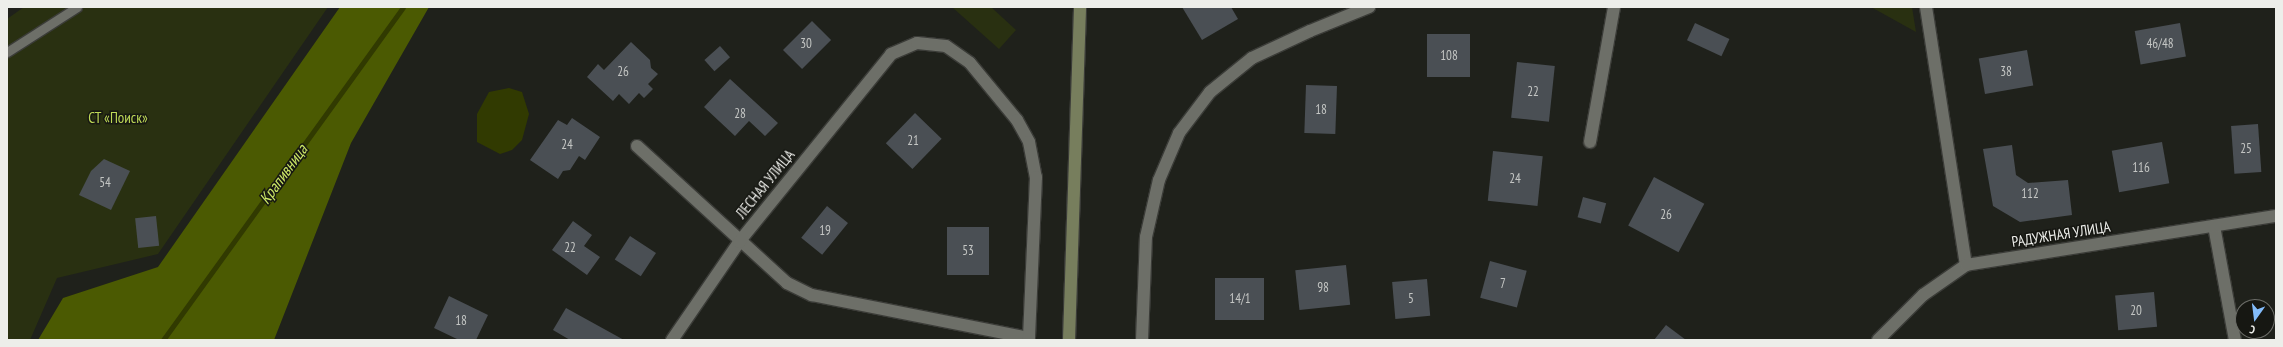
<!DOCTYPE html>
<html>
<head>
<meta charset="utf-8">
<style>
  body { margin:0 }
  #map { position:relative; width:2283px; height:347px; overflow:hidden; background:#1f211b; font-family:"PT Sans Narrow",sans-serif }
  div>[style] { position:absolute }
  .green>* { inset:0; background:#293011 }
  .forest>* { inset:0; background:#4b5a02 }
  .water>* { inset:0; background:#313a01 }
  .stream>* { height:5px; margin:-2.5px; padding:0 2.5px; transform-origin:2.5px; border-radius:2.5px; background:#313a01 }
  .building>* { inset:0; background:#4a4f54; transform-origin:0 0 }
  .roads { filter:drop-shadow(1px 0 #3b3c38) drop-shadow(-1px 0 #3b3c38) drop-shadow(0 1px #3b3c38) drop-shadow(0 -1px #3b3c38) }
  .lane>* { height:9px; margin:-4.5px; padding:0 4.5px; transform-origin:4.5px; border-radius:4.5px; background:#6d6f68 }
  .street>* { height:12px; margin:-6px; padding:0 6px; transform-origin:6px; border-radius:6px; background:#6d6f68 }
  .secondary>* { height:12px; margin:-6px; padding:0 6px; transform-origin:6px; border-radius:6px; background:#777e5d }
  span { translate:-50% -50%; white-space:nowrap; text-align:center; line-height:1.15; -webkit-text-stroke:3px #161712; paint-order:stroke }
  .number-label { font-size:13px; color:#c4c6c4 }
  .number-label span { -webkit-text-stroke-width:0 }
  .park-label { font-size:15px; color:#bed956 }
  .street-label { font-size:15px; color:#edeeea }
  .water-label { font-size:16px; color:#cde867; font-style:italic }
  .frame { position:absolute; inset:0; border:8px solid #edeeea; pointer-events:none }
  .north { position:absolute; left:2235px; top:299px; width:40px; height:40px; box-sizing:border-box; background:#161712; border:1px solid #6c6d68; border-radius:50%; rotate:194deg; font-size:11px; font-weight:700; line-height:16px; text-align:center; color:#edeeea }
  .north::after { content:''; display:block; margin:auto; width:14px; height:18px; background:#83bcfb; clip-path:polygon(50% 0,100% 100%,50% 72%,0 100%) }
</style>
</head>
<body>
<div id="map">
  <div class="green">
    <div style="clip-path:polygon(24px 7px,328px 7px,158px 254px,57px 278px,30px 340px,7px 340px,7px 19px)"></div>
    <div style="clip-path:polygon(952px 7px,991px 7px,1016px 30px,999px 49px)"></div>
    <div style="clip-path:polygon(1871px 7px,1912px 7px,1916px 32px)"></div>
  </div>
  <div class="forest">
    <div style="clip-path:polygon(340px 7px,429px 7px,351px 143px,274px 340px,38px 340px,63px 298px,158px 267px)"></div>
  </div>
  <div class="water">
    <div style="clip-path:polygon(509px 88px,522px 92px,529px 114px,522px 140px,512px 150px,500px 154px,477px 142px,477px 114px,489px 92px)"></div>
  </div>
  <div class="stream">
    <div style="left:163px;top:340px;width:410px;rotate:-54.2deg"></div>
  </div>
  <div class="building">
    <div style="clip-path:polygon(1182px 7px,1231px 7px,1238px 19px,1202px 40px)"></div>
    <div style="left:812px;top:21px;width:27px;height:41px;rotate:45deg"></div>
    <div style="left:1695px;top:23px;width:38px;height:19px;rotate:25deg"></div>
    <div style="left:2180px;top:23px;width:34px;height:46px;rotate:80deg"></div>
    <div style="left:1427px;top:34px;width:43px;height:43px"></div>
    <div style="clip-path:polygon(631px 42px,650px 60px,651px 68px,658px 74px,648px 84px,653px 89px,644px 98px,639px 93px,629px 104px,619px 94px,613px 101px,587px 77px,598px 64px,604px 70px)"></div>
    <div style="left:720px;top:46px;width:15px;height:21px;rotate:48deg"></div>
    <div style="left:2027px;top:50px;width:36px;height:49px;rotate:80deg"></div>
    <div style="left:1517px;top:62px;width:38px;height:56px;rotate:6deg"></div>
    <div style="clip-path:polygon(730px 79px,778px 123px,765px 136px,749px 121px,735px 136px,704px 107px)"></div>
    <div style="left:1306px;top:85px;width:31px;height:48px;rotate:2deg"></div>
    <div style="left:915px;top:113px;width:37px;height:42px;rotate:44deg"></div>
    <div style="clip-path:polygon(572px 118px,600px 137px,585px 160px,579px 156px,570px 170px,563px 171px,558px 179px,530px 160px,558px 120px,567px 125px)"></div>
    <div style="left:2258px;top:124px;width:48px;height:27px;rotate:86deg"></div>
    <div style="left:2162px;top:142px;width:42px;height:51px;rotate:80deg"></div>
    <div style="clip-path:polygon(2012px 145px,2016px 175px,2028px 183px,2068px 180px,2072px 215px,2020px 222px,1993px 206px,1983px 149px)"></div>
    <div style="left:1493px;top:151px;width:50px;height:50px;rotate:6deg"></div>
    <div style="clip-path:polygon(104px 159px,130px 171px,111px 210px,79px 195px,91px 171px)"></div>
    <div style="left:1654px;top:177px;width:57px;height:55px;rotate:28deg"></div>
    <div style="left:1583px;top:197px;width:24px;height:21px;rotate:15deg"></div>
    <div style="left:827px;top:206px;width:27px;height:41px;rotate:39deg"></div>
    <div style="left:156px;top:216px;width:30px;height:21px;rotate:84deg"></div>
    <div style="clip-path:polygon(573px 221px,592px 235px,584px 246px,600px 257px,587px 275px,552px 250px)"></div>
    <div style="left:947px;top:227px;width:42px;height:48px"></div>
    <div style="left:630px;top:236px;width:31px;height:28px;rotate:33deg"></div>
    <div style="left:1490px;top:261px;width:38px;height:38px;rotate:15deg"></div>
    <div style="left:1346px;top:265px;width:40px;height:51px;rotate:84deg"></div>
    <div style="left:1215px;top:278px;width:49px;height:42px"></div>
    <div style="left:1427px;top:279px;width:37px;height:35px;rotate:85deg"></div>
    <div style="left:2154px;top:292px;width:35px;height:39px;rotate:85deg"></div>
    <div style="clip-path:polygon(449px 296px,488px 315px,476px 340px,459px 340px,434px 328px)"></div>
    <div style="clip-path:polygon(566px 308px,624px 340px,570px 340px,553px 330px)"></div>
    <div style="clip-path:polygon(1666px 325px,1686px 340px,1654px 340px)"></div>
  </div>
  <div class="roads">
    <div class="lane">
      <div style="left:7px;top:52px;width:83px;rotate:-32.7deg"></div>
    </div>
    <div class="street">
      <div style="left:1926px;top:7px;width:261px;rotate:81.2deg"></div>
      <div style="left:1590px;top:142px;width:137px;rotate:-79.9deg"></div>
      <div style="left:637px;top:146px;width:203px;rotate:42.4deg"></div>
      <div style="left:787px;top:283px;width:28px;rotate:26deg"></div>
      <div style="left:812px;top:295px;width:221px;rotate:11.2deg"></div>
      <div style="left:2214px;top:226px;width:116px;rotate:79.6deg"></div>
      <div style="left:672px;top:340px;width:119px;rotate:-55.6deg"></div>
      <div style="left:739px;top:242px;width:242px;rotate:-51deg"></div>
      <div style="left:891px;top:54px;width:28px;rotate:-23deg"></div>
      <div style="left:917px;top:43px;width:29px;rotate:6deg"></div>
      <div style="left:946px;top:46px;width:29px;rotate:35deg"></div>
      <div style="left:970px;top:63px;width:74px;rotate:50.5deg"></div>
      <div style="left:1017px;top:120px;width:25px;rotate:61deg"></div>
      <div style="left:1029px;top:142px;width:36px;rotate:79deg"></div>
      <div style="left:1036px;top:177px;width:163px;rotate:92.5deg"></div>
      <div style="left:1142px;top:340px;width:103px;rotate:-87.8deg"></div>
      <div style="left:1146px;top:237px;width:58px;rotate:-77.2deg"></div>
      <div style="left:1159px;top:180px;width:51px;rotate:-66.9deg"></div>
      <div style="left:1179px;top:133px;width:51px;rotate:-52.9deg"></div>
      <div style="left:1210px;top:92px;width:54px;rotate:-39deg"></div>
      <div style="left:1252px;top:58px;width:64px;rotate:-25deg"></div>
      <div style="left:1310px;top:31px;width:64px;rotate:-22.1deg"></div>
      <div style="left:1878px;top:340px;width:64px;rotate:-45deg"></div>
      <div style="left:1923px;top:295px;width:52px;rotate:-34.9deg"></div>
      <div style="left:1966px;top:265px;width:314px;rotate:-9deg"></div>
    </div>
    <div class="secondary">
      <div style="left:1069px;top:340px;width:333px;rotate:-88.1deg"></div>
    </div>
  </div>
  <div class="number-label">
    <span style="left:806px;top:44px">30</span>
    <span style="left:2160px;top:44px">46/48</span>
    <span style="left:1449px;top:56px">108</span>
    <span style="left:623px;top:72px">26</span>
    <span style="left:2006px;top:72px">38</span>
    <span style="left:1533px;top:92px">22</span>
    <span style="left:1321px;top:110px">18</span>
    <span style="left:740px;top:114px">28</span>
    <span style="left:913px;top:141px">21</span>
    <span style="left:567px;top:145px">24</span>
    <span style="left:2246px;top:149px">25</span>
    <span style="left:2141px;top:168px">116</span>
    <span style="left:1515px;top:179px">24</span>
    <span style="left:105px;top:183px">54</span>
    <span style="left:2030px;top:194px">112</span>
    <span style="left:1666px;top:215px">26</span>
    <span style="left:825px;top:231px">19</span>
    <span style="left:570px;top:248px">22</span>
    <span style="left:968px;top:251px">53</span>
    <span style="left:1503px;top:284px">7</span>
    <span style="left:1323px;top:288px">98</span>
    <span style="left:1240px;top:299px">14/1</span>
    <span style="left:1411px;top:299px">5</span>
    <span style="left:2136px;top:311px">20</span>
    <span style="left:461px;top:321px">18</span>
  </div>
  <div class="park-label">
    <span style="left:118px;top:118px">СТ «Поиск»</span>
  </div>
  <div class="street-label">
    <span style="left:765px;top:184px;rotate:-51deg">ЛЕСНАЯ УЛИЦА</span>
    <span style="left:2061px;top:234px;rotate:-9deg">РАДУЖНАЯ УЛИЦА</span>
  </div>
  <div class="water-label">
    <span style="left:283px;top:174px;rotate:-54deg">Крапивница</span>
  </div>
  <div class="frame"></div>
  <div class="north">С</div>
</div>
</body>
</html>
